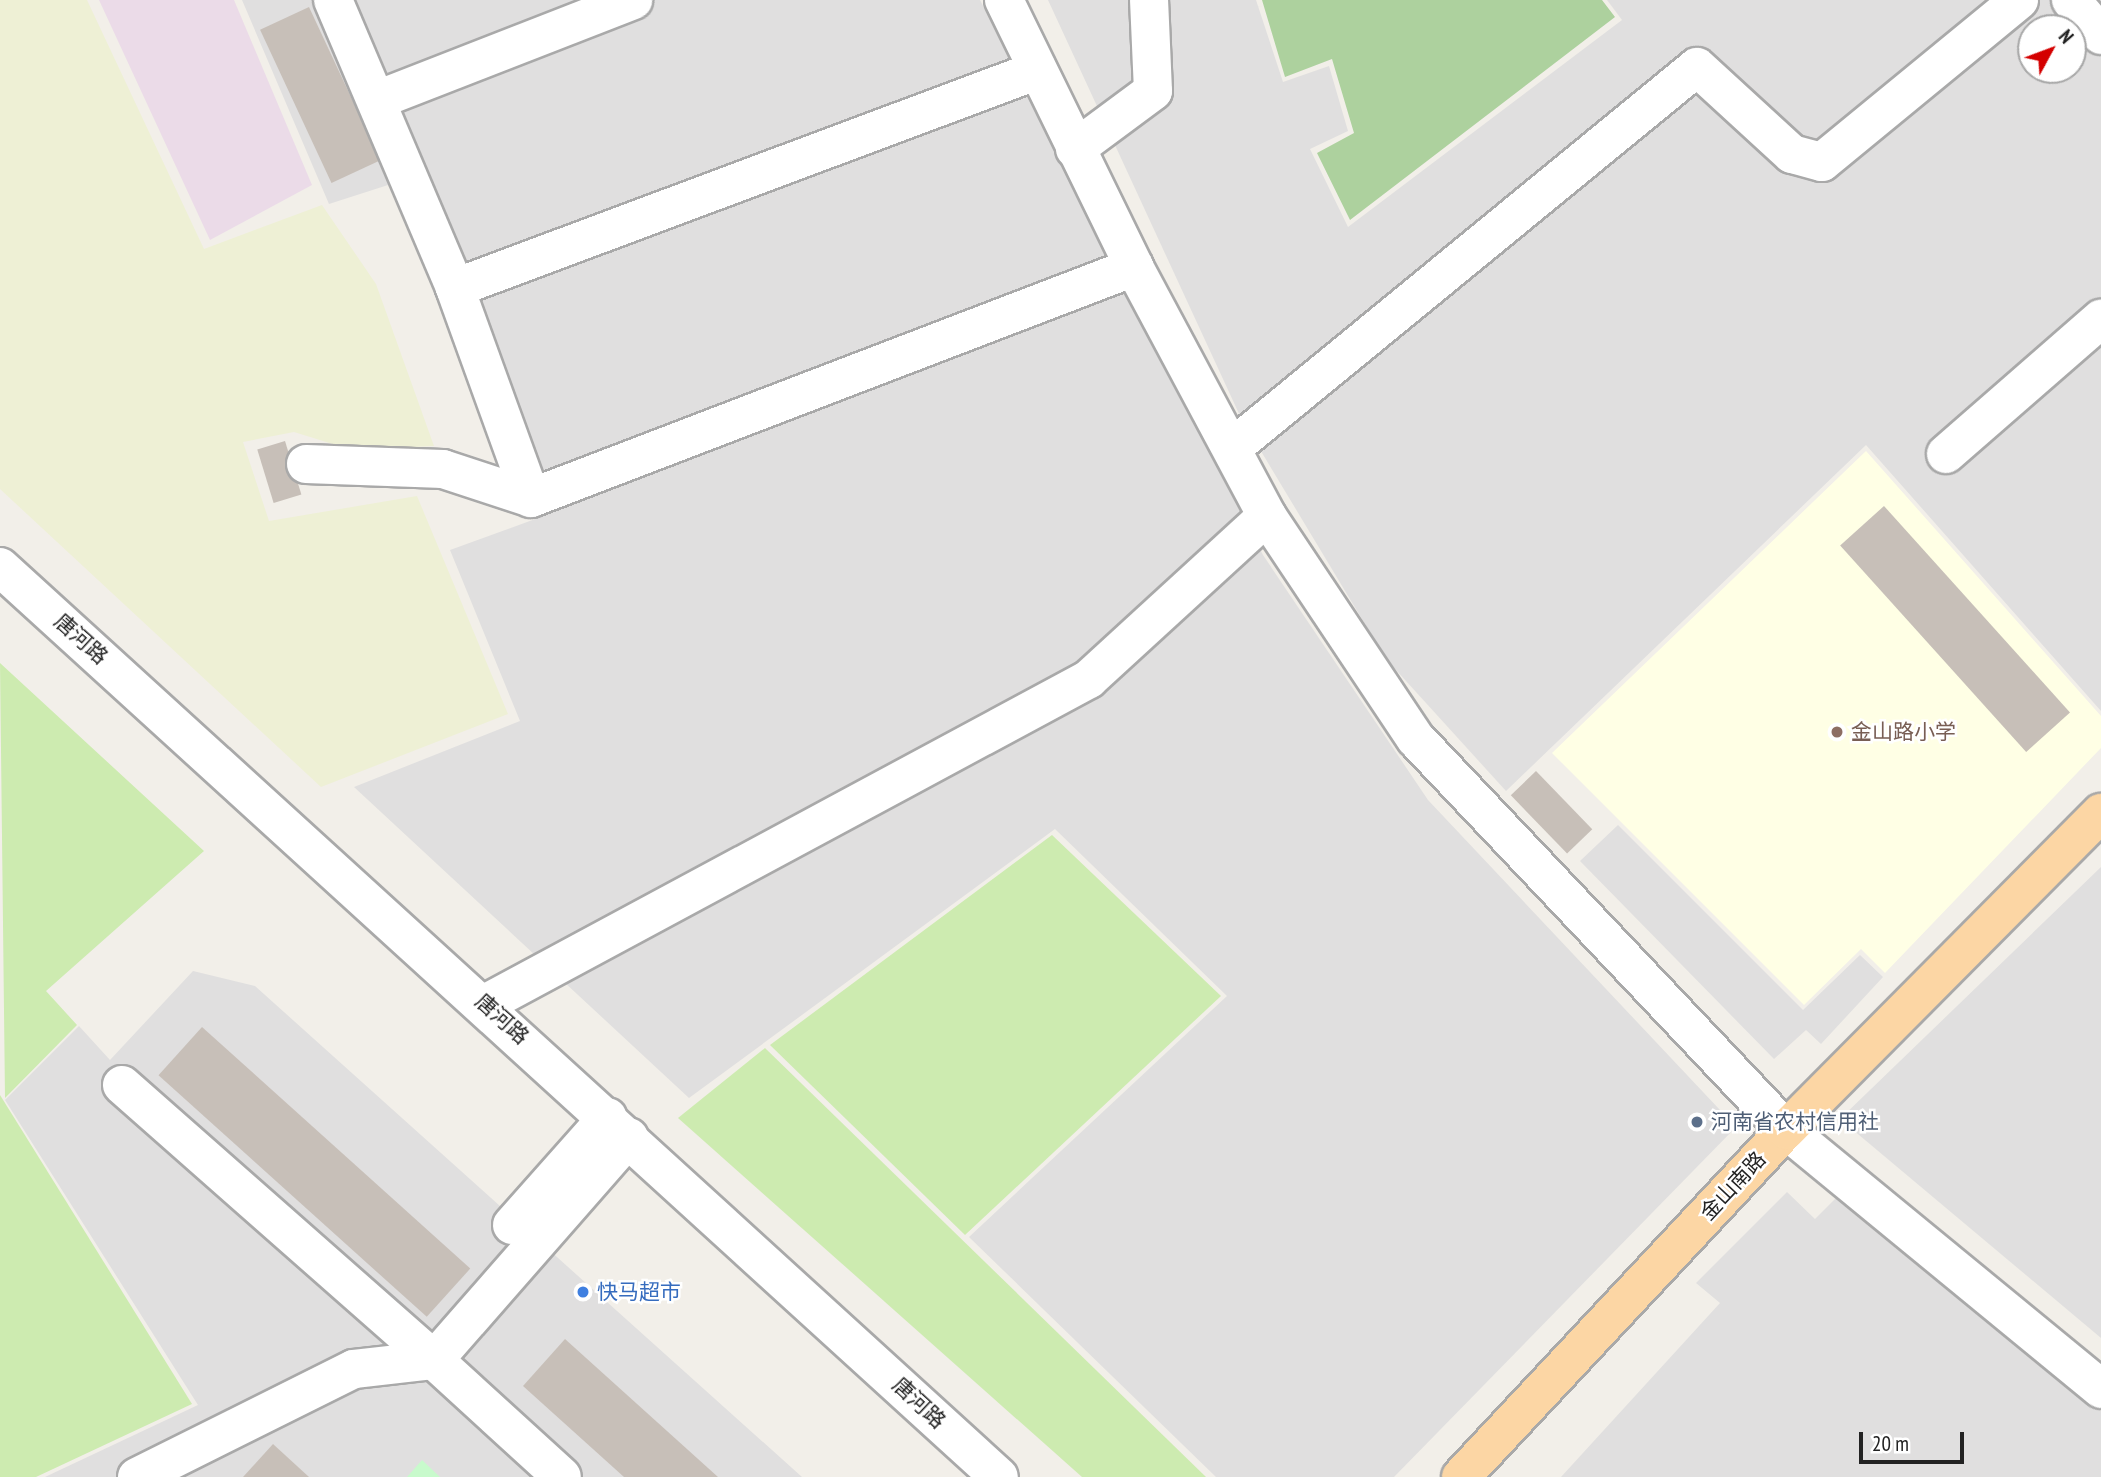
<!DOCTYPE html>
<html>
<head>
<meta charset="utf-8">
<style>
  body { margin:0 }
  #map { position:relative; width:2101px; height:1477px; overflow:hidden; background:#f2efe9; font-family:"PT Sans Narrow","Noto Sans SC",sans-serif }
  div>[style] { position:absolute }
  .residential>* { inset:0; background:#e0dfdf }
  .industrial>* { inset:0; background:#ebdbe8 }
  .education>* { inset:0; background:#ffffe5 }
  .farmland>* { inset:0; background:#eef0d5 }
  .grass>* { inset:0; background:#cdebb0 }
  .forest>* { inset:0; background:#add19e }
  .park>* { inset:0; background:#c8facc }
  .building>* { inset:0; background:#c7bfb8; transform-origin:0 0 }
  .roads { filter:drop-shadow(2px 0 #a9a9a9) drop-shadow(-2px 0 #a9a9a9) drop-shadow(0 2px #a9a9a9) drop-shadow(0 -2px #a9a9a9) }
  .minor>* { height:38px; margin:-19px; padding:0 19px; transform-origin:19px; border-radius:19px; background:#fff }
  .major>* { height:38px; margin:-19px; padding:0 19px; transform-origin:19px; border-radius:19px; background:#fcd6a4 }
  .dots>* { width:19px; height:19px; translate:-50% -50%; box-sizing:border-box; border:4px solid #fff; border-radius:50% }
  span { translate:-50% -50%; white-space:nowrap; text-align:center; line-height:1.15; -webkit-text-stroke:5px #fff; paint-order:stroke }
  .street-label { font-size:21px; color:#222 }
  .education-label { font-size:21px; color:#785e54 }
  .left { translate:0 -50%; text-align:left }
  .service-label { font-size:21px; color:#4e5e75 }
  .shop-label { font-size:21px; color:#366cbe }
  .north { position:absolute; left:2017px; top:14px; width:70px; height:70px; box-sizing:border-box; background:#fff; border:2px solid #a7a7a7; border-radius:50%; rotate:49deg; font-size:19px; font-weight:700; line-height:28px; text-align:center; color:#222 }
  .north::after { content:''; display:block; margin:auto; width:24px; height:32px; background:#d40000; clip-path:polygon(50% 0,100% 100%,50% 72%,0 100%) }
  .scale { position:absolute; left:1859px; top:1432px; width:105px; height:32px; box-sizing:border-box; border:4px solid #222; border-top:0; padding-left:9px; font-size:21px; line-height:24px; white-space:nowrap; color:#222; -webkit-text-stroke:5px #fff; paint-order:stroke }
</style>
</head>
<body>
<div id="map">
  <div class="residential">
    <div style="clip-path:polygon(242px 0,980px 0,1263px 555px,1428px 800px,1736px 1127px,1394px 1477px,1216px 1477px,969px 1237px,1227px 996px,1055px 829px,689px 1098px,354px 787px,520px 721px,450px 550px,538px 518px,416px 176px,329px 204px)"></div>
    <div style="clip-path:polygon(evenodd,1048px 0,1256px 0,1283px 82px,1329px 66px,1348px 131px,1310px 149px,1348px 227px,1622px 20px,1607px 0,2101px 0,2101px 711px,1866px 445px,1506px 791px,1386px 659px,1241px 418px,1048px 0,2031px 28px,2073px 28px,2073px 70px,2031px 70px,2031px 28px)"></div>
    <div style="clip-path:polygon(1618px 825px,1803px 1010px,1860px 955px,1883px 977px,1821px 1044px,1806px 1030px,1774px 1059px,1580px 861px)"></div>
    <div style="clip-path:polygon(2101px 867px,2101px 1338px,1840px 1119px)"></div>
    <div style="clip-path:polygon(193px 971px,255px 986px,802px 1477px,45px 1477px,198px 1405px,5px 1100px,79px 1026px,110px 1060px)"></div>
    <div style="clip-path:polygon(1787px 1192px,1815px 1219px,1837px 1197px,2101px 1411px,2101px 1477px,1561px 1477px,1720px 1303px,1696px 1283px)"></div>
  </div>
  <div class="industrial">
    <div style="clip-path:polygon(99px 0,234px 0,312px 185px,210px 240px)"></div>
  </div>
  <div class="education">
    <div style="clip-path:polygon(1866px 451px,2101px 716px,2101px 748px,1885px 973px,1861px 949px,1804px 1005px,1552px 753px)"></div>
  </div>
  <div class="farmland">
    <div style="clip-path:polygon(0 0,87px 0,204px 249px,322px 205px,376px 284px,434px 446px,352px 450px,294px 432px,243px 442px,269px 521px,417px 496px,508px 714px,321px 787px,0 489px)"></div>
  </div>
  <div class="grass">
    <div style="clip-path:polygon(0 663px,204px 851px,46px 991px,77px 1025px,5px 1098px)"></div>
    <div style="clip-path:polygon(1052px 835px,1221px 996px,965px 1235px,770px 1045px)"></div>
    <div style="clip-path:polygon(765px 1048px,1206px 1477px,1082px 1477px,678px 1118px)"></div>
    <div style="clip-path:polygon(0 1095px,192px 1404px,36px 1477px,0 1477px)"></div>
  </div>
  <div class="forest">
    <div style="clip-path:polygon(1262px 0,1602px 0,1615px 17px,1350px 220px,1317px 153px,1354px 133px,1332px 59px,1285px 77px)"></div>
  </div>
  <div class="park">
    <div style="clip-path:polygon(422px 1460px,440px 1477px,407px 1477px)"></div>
  </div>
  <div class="building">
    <div style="left:309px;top:7px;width:169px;height:54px;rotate:65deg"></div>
    <div style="left:285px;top:441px;width:56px;height:29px;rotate:73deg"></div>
    <div style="left:1884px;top:506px;width:278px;height:59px;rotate:48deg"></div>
    <div style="left:1536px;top:771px;width:81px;height:35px;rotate:46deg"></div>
    <div style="left:202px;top:1027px;width:361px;height:65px;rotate:42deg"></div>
    <div style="clip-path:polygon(565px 1339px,718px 1477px,624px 1477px,523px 1386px)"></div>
    <div style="clip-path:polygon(273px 1444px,309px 1477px,243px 1477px)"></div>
  </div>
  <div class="roads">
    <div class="minor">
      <div style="left:333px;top:0;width:313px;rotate:67deg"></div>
      <div style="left:455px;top:288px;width:223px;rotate:70.1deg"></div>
      <div style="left:1004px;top:0;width:297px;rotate:64deg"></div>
      <div style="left:1134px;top:267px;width:282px;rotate:61.9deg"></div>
      <div style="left:1267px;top:516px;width:268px;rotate:56.3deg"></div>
      <div style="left:1416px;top:739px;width:538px;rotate:46.58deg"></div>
      <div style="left:1786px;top:1130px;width:408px;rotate:39.4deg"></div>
      <div style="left:2071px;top:0;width:46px;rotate:49.4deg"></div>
      <div style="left:377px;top:100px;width:275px;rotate:-21.3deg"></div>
      <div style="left:1075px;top:149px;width:97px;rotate:-36.6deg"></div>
      <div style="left:1153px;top:91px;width:91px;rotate:-92.5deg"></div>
      <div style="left:455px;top:288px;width:622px;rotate:-20.5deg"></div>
      <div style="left:1232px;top:448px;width:601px;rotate:-39.33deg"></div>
      <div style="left:1697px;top:67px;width:129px;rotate:42.5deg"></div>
      <div style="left:1792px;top:154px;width:31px;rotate:15deg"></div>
      <div style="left:1822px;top:162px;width:255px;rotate:-39.4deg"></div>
      <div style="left:1946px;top:454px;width:206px;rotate:-41.1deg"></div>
      <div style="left:306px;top:464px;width:137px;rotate:2.1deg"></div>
      <div style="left:443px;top:469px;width:93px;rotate:18.2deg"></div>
      <div style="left:531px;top:498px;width:646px;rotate:-20.96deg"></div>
      <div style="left:0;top:567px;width:1351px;rotate:42.33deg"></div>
      <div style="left:485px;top:1004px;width:686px;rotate:-28.28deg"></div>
      <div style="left:1089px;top:679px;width:241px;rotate:-42.5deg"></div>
      <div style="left:122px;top:1085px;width:416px;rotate:41.4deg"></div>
      <div style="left:434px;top:1360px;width:296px;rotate:-48.8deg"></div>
      <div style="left:512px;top:1225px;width:144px;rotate:-48.4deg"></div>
      <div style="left:137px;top:1477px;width:242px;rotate:-26.5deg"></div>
      <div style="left:354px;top:1369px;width:81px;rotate:-6.4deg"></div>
      <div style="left:434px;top:1360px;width:173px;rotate:42.4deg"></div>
    </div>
    <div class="major">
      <div style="left:1461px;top:1477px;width:475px;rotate:-46.9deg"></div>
      <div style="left:1786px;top:1130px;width:447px;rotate:-45.2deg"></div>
    </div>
  </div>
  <div class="dots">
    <div style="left:1837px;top:732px;background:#8d6e63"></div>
    <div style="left:1697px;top:1122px;background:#5c6f8a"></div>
    <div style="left:583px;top:1292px;background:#3f7fe0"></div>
  </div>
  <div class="street-label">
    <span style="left:81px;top:639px;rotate:42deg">唐河路</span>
    <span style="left:502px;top:1019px;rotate:42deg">唐河路</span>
    <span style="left:1733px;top:1186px;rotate:-47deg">金山南路</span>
    <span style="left:919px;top:1403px;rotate:43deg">唐河路</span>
  </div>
  <div class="education-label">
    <span class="left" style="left:1851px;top:732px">金山路小学</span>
  </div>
  <div class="service-label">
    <span class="left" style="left:1711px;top:1122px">河南省农村信用社</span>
  </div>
  <div class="shop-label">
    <span class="left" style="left:597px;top:1292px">快马超市</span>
  </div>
  <div class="north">N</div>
  <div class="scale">20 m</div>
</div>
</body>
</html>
